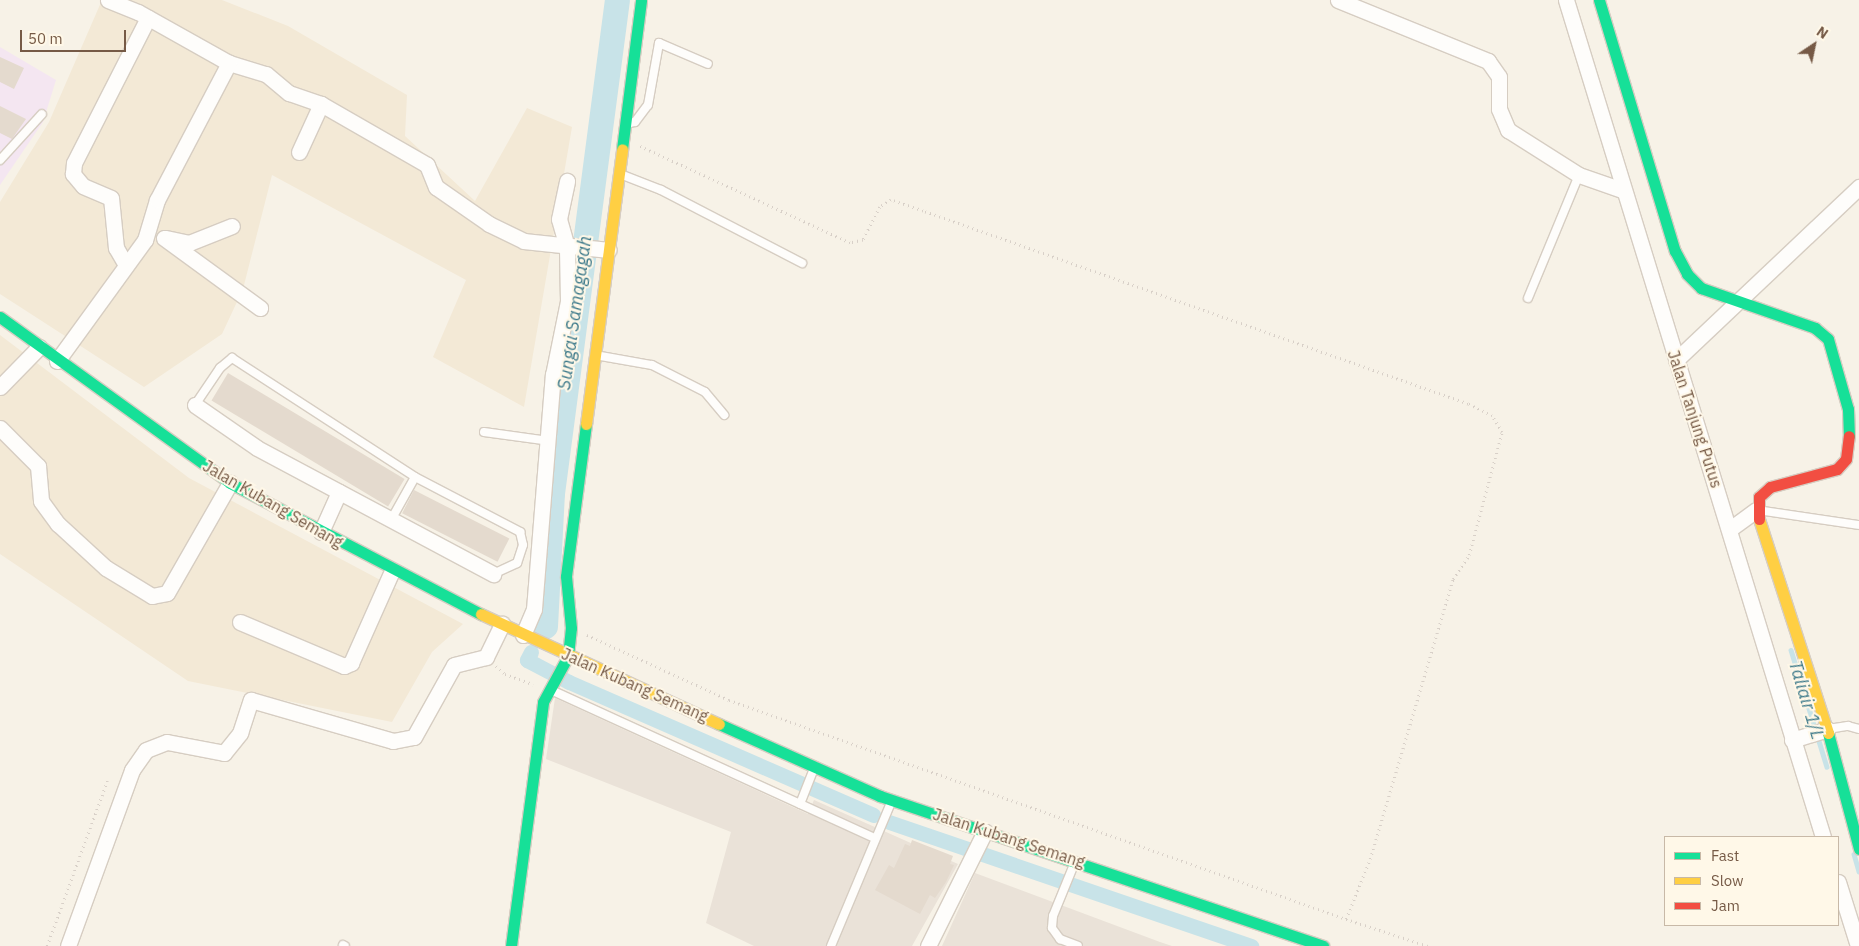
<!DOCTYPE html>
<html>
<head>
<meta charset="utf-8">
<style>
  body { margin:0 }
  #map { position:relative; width:1859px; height:946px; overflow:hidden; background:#f7f2e7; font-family:"IBM Plex Sans",sans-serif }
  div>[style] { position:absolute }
  .residential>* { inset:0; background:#f3e9d6 }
  .industrial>* { inset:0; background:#eae2d8 }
  .education>* { inset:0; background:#f4e6f1 }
  .stream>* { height:4.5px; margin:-2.25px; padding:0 2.25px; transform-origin:2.25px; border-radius:2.25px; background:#c8e3e8 }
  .canal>* { height:15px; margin:-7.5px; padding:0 7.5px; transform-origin:7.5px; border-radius:7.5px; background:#c8e3e8 }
  .river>* { height:25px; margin:-12.5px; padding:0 12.5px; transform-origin:12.5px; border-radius:12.5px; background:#c8e3e8 }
  .building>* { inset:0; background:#e4dace; transform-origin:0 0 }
  .path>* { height:2.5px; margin-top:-1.25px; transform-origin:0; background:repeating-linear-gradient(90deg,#d8d0c8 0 1px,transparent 0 5px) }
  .roads { filter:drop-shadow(1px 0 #d6cdc2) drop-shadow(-1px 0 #d6cdc2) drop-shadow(0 1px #d6cdc2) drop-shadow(0 -1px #d6cdc2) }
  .lane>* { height:8px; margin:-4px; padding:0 4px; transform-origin:4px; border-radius:4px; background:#fefdfb }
  .street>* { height:15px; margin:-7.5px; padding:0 7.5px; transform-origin:7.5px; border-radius:7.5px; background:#fefdfb }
  .fast>* { height:11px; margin:-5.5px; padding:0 5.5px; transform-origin:5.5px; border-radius:5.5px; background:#16e098 }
  .slow>* { height:11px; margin:-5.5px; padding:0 5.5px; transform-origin:5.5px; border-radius:5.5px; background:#ffcf43 }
  .jam>* { height:11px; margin:-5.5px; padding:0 5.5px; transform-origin:5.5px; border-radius:5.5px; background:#f24e42 }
  span { translate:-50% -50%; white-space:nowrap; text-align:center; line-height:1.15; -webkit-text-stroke:4px #fff8e8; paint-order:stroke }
  .street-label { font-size:16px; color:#765a46 }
  .water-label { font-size:18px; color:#3e7a8b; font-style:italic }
  .legend { position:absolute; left:1664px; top:836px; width:175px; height:90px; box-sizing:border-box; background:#fff8e8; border:1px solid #c8b9a7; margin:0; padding:6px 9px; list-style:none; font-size:15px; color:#765a46 }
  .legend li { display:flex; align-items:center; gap:10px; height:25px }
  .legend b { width:25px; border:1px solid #c8b9a7 }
  .north { position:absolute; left:1789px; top:20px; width:50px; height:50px; -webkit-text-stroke:4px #fff8e8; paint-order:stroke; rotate:34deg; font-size:14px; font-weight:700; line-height:20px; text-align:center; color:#765a46 }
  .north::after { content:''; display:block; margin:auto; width:18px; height:22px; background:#765a46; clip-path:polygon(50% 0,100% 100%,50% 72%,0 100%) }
  .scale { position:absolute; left:20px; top:30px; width:106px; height:22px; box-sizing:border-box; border:2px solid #765a46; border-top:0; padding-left:6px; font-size:15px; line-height:18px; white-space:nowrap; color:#765a46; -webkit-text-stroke:4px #fff8e8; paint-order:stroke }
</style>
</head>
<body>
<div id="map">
  <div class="residential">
    <div style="clip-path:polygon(102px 0,222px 0,288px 26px,407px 95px,405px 136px,475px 201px,527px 108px,572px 127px,524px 407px,433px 357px,466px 280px,272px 175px,243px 289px,222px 334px,144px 387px,0 294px,0 202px,49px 122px)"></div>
    <div style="clip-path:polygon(0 335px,189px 478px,463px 624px,432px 652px,392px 722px,188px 681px,0 554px)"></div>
  </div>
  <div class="industrial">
    <div style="clip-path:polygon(555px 698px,808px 814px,814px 800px,958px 864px,912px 946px,754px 946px,706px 923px,731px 832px,546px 759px)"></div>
    <div style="clip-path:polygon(975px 873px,1160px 942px,1172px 946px,942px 946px)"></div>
  </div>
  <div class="education">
    <div style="clip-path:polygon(0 47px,56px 80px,43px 122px,0 185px)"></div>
  </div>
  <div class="stream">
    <div style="left:1791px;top:650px;width:122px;rotate:72.9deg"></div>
    <div style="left:1854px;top:854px;width:18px;rotate:74deg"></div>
  </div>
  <div class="canal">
    <div style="left:531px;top:652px;width:9px;rotate:117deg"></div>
    <div style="left:527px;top:660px;width:47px;rotate:27.6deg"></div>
    <div style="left:569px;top:682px;width:332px;rotate:23.6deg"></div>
    <div style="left:889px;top:822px;width:383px;rotate:18.9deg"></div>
  </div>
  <div class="river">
    <div style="left:545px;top:626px;width:133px;rotate:-87deg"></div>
    <div style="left:552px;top:493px;width:497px;rotate:-82.5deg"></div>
  </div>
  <div class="building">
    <div style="clip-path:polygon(0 57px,24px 68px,14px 89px,0 82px)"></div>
    <div style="clip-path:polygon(0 106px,26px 119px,12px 139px,0 133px)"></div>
    <div style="left:228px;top:373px;width:206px;height:32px;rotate:31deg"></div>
    <div style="left:414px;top:490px;width:107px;height:26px;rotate:27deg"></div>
    <div style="clip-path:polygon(912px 840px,953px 856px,950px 864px,954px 865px,946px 882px,935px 898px,930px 895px,920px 914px,875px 890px,889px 865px,894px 868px,905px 844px,910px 846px)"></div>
  </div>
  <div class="path">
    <div style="left:587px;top:635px;width:156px;rotate:24.6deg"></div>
    <div style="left:729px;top:700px;width:655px;rotate:19.54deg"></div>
    <div style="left:1346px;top:919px;width:65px;rotate:-68.2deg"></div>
    <div style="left:1370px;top:859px;width:292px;rotate:-73.5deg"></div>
    <div style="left:1453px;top:579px;width:29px;rotate:-56deg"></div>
    <div style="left:1469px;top:555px;width:127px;rotate:-75deg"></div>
    <div style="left:1502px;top:432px;width:19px;rotate:-122deg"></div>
    <div style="left:1492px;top:416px;width:27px;rotate:-153deg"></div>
    <div style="left:1468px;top:404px;width:578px;rotate:-160.5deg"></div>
    <div style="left:923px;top:211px;width:34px;rotate:-161deg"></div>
    <div style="left:891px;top:200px;width:13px;rotate:148deg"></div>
    <div style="left:880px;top:207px;width:37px;rotate:117deg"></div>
    <div style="left:863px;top:240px;width:13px;rotate:167deg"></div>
    <div style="left:850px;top:243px;width:232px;rotate:-155.3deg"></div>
    <div style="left:496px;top:666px;width:12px;rotate:42deg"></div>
    <div style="left:505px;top:674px;width:30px;rotate:20deg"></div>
    <div style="left:1346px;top:919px;width:86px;rotate:18.2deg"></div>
    <div style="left:47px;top:946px;width:176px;rotate:-70deg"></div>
  </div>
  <div class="roads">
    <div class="lane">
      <div style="left:626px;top:124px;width:9px;rotate:-13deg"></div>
      <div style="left:635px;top:122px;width:21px;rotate:-53deg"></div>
      <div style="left:648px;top:105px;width:63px;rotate:-79.9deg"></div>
      <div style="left:659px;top:43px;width:53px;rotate:23.2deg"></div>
      <div style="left:0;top:160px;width:62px;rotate:-47.6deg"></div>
      <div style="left:620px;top:174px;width:44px;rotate:21.3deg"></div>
      <div style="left:661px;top:190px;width:159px;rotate:27.4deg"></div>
      <div style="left:1528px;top:298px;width:133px;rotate:-67.5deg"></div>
      <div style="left:595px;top:355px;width:58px;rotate:10deg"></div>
      <div style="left:652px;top:365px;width:59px;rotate:27deg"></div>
      <div style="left:705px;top:392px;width:30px;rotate:50deg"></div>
      <div style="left:195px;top:405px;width:45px;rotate:-56deg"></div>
      <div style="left:220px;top:368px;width:16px;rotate:-40deg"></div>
      <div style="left:232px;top:358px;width:218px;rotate:33deg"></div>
      <div style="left:415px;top:477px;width:119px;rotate:27.6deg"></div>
      <div style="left:520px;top:532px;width:13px;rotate:77deg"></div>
      <div style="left:523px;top:545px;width:19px;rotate:108deg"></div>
      <div style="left:517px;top:563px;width:26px;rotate:155deg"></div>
      <div style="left:484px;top:432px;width:67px;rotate:7.8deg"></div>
      <div style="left:1757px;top:510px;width:103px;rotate:8.4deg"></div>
      <div style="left:391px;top:520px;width:49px;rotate:-60.8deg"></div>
      <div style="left:551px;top:690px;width:356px;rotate:24.6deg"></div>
      <div style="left:1828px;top:729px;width:20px;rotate:-9deg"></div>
      <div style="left:1848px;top:726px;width:11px;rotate:15deg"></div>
      <div style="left:800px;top:804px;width:41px;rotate:-68.5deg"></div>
      <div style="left:1075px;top:862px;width:58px;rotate:112.2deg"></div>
      <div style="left:1053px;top:916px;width:12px;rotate:95deg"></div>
      <div style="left:1052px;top:928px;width:14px;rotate:54deg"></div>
      <div style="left:1060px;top:939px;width:19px;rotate:21deg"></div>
      <div style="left:343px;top:945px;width:2px;rotate:27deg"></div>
      <div style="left:831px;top:946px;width:158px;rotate:-67.3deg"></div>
    </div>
    <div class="street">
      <div style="left:108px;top:0;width:32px;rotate:22deg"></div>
      <div style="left:138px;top:12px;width:104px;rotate:29.3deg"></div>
      <div style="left:229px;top:63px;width:39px;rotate:17deg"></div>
      <div style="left:266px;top:74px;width:30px;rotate:40deg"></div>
      <div style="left:289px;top:93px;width:34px;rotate:19deg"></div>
      <div style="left:321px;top:104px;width:122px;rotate:29.9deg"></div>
      <div style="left:427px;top:165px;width:24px;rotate:68deg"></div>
      <div style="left:436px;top:187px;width:65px;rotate:34.9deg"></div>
      <div style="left:489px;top:224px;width:39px;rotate:26deg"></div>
      <div style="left:524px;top:241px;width:85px;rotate:6deg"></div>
      <div style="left:1338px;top:0;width:162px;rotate:22.1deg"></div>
      <div style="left:1488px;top:61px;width:19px;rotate:55deg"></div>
      <div style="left:1499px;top:77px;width:32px;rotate:90deg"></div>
      <div style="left:1499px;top:109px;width:23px;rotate:67deg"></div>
      <div style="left:1508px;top:130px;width:84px;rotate:32.4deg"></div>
      <div style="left:1579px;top:175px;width:46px;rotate:19.2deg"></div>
      <div style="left:1566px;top:0;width:876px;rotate:72.93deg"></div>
      <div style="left:299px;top:152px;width:53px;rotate:-65.4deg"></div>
      <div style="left:164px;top:238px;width:119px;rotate:36.1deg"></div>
      <div style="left:166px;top:238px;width:24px;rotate:12deg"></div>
      <div style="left:189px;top:243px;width:46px;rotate:-21.6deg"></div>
      <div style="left:126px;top:265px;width:20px;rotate:-120deg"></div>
      <div style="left:116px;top:248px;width:50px;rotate:-95.7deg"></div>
      <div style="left:111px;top:198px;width:30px;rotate:-157deg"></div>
      <div style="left:83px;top:186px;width:16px;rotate:-130deg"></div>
      <div style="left:73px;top:174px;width:11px;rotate:-85deg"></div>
      <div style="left:74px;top:163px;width:163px;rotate:-63deg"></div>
      <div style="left:1676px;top:360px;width:252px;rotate:-43.4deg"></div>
      <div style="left:57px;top:361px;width:150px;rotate:-54deg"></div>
      <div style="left:145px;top:240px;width:42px;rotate:-73.3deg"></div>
      <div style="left:157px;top:200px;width:155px;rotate:-62.3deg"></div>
      <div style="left:0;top:387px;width:56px;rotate:-45.7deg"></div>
      <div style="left:195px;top:405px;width:75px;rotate:34.7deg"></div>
      <div style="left:257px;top:448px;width:268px;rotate:28.1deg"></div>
      <div style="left:0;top:428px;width:54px;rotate:45deg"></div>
      <div style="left:38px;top:466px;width:35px;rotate:85deg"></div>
      <div style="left:41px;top:501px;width:29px;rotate:54deg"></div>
      <div style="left:58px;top:524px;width:65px;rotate:42.5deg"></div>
      <div style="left:106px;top:568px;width:54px;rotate:31.3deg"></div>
      <div style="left:152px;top:596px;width:15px;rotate:-11deg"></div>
      <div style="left:167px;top:593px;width:127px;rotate:-60.2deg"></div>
      <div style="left:1730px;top:529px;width:32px;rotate:-36deg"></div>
      <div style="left:321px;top:532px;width:44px;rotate:-65.8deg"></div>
      <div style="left:240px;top:622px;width:113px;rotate:22.9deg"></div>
      <div style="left:344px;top:666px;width:8px;rotate:-23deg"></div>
      <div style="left:351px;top:663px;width:101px;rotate:-66deg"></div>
      <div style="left:523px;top:635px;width:28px;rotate:-67deg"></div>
      <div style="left:534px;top:609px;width:235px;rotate:-85.4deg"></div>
      <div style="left:553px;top:375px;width:76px;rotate:-78.5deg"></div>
      <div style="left:568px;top:301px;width:54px;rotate:-91.1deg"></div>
      <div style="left:567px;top:247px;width:29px;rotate:-106deg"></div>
      <div style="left:559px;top:219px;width:39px;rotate:-78deg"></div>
      <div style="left:1792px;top:740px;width:37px;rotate:-17deg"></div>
      <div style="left:1838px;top:882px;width:67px;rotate:72.6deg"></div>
      <div style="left:68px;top:946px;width:187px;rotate:-70deg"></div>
      <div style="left:132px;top:770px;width:24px;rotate:-55deg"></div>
      <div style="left:146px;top:750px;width:22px;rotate:-21deg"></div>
      <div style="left:167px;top:742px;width:58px;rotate:10.9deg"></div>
      <div style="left:224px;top:753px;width:26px;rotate:-51deg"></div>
      <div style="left:240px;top:733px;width:35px;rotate:-72deg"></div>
      <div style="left:251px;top:700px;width:148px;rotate:16.1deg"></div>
      <div style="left:393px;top:741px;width:21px;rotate:-11deg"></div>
      <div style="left:414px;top:737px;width:82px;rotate:-60.9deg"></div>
      <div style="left:454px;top:665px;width:33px;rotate:-14deg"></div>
      <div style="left:486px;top:657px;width:37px;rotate:-64deg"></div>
      <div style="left:928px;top:946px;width:128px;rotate:-63.6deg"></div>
    </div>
    <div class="fast">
      <div style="left:1599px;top:0;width:262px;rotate:73.2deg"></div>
      <div style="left:1675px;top:251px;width:26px;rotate:62deg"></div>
      <div style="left:1687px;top:274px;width:20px;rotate:45deg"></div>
      <div style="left:1701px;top:288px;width:121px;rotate:19.3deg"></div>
      <div style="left:1815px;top:328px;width:17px;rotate:40deg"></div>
      <div style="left:1828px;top:339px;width:73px;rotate:74.1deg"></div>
      <div style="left:1848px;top:409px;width:27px;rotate:88deg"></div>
      <div style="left:622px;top:149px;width:150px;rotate:-82.7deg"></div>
      <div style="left:0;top:317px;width:284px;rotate:35.8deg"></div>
      <div style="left:230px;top:483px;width:283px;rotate:27.6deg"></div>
      <div style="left:719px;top:724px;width:176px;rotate:24.1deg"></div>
      <div style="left:880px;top:796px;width:468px;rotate:18.7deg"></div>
      <div style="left:1828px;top:733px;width:120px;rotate:75deg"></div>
      <div style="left:511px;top:946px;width:246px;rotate:-82.5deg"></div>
      <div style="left:543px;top:702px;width:52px;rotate:-61.5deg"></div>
      <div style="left:568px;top:656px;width:28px;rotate:-84deg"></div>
      <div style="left:571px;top:628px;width:52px;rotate:-95.5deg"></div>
      <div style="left:566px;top:576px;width:153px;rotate:-82.5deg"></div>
    </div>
    <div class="slow">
      <div style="left:586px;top:424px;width:277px;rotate:-82.5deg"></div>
      <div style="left:1759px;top:519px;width:225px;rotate:72.1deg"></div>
      <div style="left:481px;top:614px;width:262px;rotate:24.8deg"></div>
    </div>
    <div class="jam">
      <div style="left:1759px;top:519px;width:22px;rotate:-90deg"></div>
      <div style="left:1759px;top:497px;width:15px;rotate:-42deg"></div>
      <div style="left:1770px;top:487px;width:69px;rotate:-15deg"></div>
      <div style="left:1837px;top:469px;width:13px;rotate:-48deg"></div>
      <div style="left:1846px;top:459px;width:23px;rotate:-83deg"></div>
    </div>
  </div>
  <div class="street-label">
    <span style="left:1695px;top:419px;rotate:72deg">Jalan Tanjung Putus</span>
    <span style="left:273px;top:504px;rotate:30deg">Jalan Kubang Semang</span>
    <span style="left:635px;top:685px;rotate:24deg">Jalan Kubang Semang</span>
    <span style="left:1009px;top:838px;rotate:18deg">Jalan Kubang Semang</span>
  </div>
  <div class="water-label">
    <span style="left:575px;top:313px;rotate:-82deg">Sungai Samagagah</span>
    <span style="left:1806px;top:700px;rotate:73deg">Taliair 1/L</span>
  </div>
  <ul class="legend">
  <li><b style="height:6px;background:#16e098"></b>Fast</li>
  <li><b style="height:6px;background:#ffcf43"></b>Slow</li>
  <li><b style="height:6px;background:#f24e42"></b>Jam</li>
  </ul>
  <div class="north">N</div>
  <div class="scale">50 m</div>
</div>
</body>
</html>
